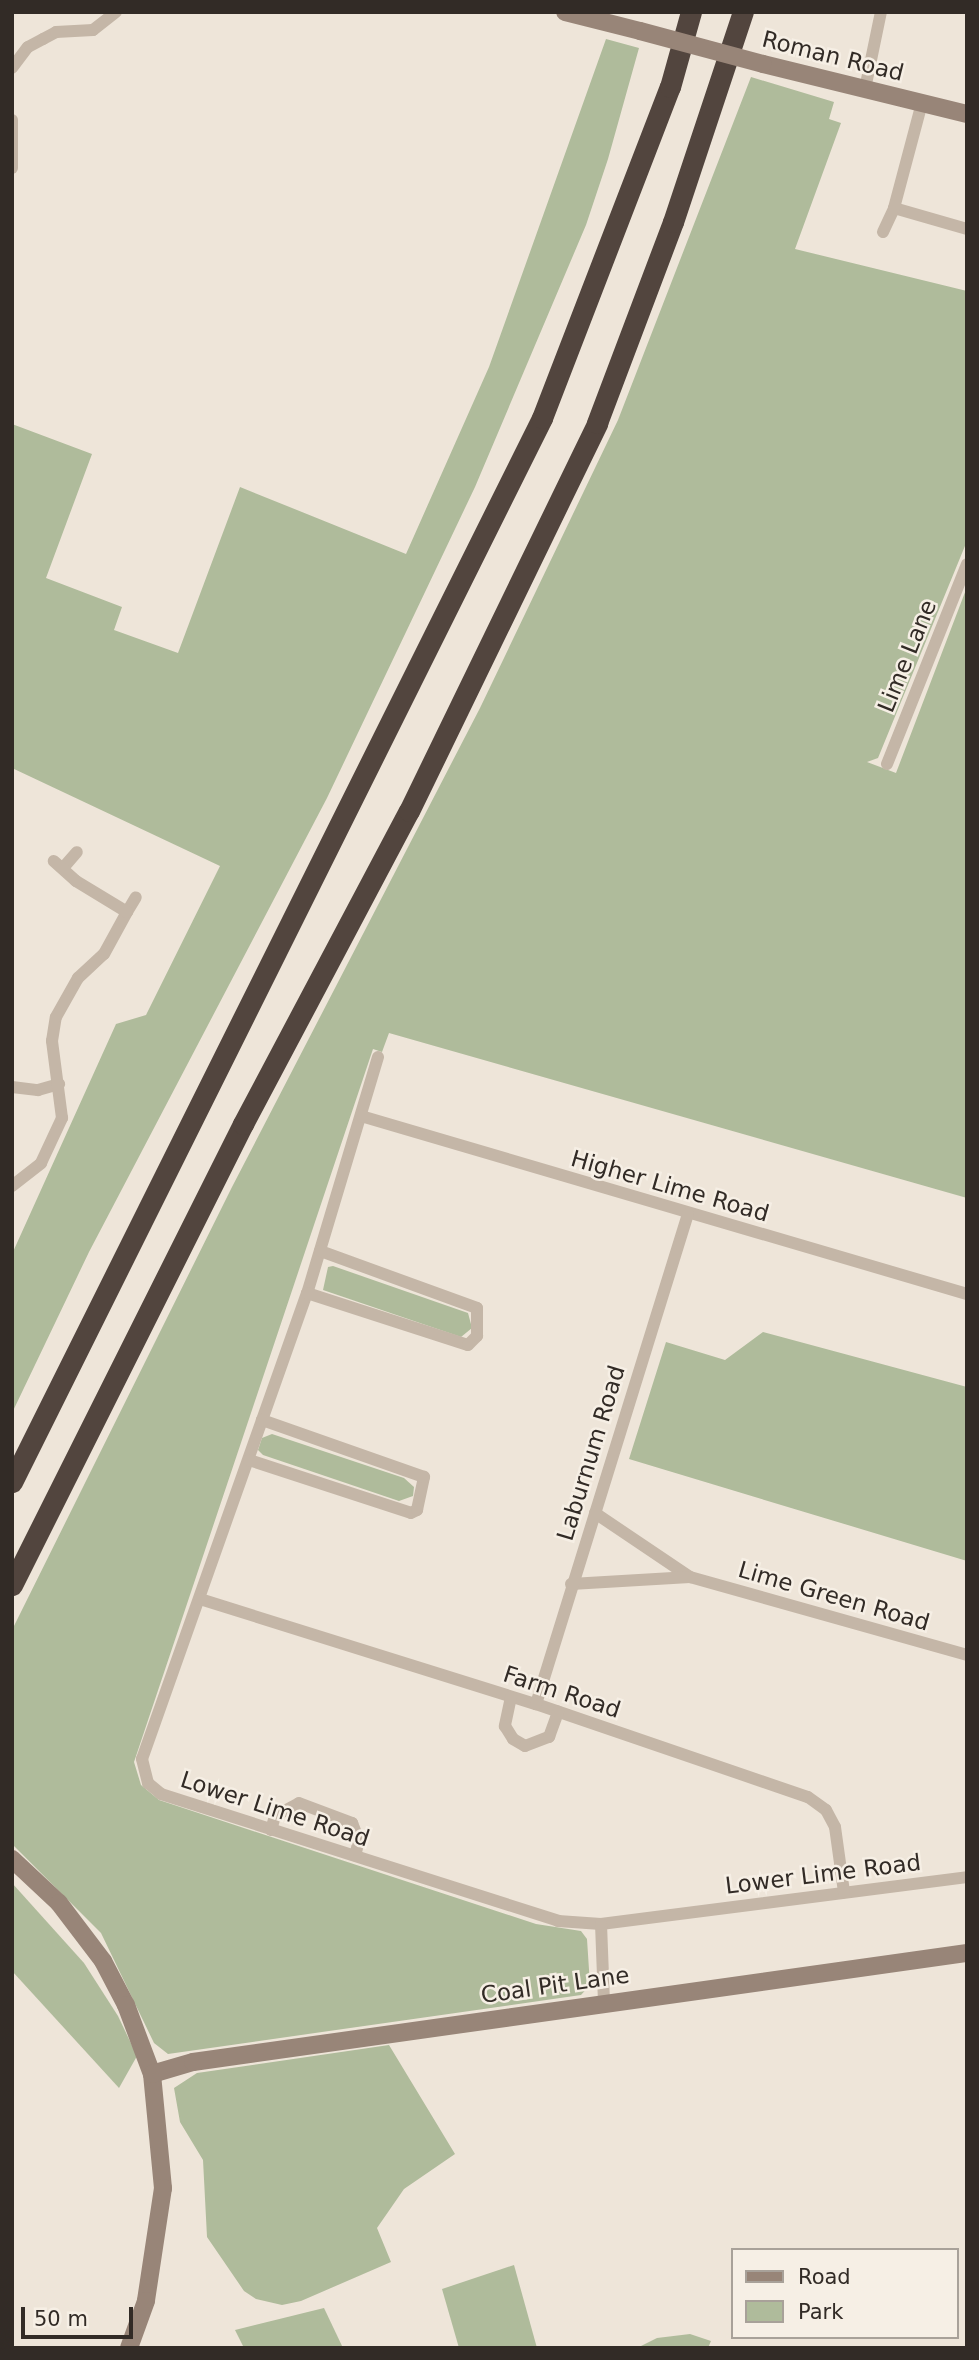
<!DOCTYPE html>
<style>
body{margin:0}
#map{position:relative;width:979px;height:2360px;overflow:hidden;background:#eee5d9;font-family:"DejaVu Sans",sans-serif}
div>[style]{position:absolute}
.green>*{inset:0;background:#afbb9b}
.street>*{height:12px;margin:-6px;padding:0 6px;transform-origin:6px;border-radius:6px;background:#c4b6a7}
.secondary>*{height:18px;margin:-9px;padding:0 9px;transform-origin:9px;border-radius:9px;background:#988578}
.highway>*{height:21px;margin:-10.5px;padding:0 10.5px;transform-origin:10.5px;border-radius:10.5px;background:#52453e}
.secondary-bridge>*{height:18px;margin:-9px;padding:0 9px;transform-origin:9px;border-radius:9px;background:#988578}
span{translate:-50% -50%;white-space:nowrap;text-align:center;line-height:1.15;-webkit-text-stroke:5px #f6efe5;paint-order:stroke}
.street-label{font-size:23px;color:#322b26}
.frame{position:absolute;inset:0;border:14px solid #322b26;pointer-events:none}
.legend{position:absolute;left:731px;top:2248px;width:228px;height:91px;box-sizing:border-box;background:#f6efe5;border:2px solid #a8a199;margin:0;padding:9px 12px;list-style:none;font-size:21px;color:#322b26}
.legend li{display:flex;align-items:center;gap:14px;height:35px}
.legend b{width:35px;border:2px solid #a8a199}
.scale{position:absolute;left:21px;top:2307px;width:112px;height:32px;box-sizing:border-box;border:4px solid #322b26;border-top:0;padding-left:9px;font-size:21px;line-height:24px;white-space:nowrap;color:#322b26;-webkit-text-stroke:5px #f6efe5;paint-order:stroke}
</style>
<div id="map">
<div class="green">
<div style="clip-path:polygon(606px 39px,639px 48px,608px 159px,586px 225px,475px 487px,327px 798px,89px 1252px,12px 1413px,12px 1254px,116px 1024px,146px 1015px,220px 866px,12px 768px,12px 424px,92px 454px,46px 578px,122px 607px,114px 630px,178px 653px,240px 487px,406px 554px,489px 367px)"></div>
<div style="clip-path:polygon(751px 77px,834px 102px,829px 119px,841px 123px,795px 249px,967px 291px,967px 541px,878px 758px,867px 762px,896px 773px,967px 587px,967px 1198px,389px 1033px,382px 1052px,373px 1049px,134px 1762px,141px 1785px,159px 1800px,536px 1924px,581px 1931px,587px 1939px,590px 1985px,581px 1995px,168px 2054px,154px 2043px,101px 1933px,12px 1844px,12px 1630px,232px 1187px,480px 708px,618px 420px)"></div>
<div style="clip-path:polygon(333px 1266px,468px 1313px,472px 1328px,461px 1337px,323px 1290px,328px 1267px)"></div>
<div style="clip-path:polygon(763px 1332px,967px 1387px,967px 1561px,629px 1459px,666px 1342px,725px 1360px)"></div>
<div style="clip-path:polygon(272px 1434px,404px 1478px,414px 1487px,413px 1496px,399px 1501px,263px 1455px,258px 1450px,262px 1438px)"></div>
<div style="clip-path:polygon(12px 1883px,84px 1963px,118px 2016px,137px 2056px,119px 2088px,12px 1971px)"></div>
<div style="clip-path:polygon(389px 2045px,455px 2154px,404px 2189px,377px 2228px,391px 2262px,301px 2301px,282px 2305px,256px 2299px,244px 2291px,207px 2237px,203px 2160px,180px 2122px,174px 2088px,197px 2073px)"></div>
<div style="clip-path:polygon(514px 2265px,537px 2348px,459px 2348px,442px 2289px)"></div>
<div style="clip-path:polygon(324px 2308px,343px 2348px,244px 2348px,235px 2330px)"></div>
<div style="clip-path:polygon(690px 2334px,711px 2341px,708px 2348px,637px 2348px,657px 2338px)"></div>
</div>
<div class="street">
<div style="left:12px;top:68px;width:26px;rotate:-53deg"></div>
<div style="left:28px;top:47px;width:17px;rotate:-28deg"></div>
<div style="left:43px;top:39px;width:15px;rotate:-28deg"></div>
<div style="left:56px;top:32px;width:37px;rotate:-3deg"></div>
<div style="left:93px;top:30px;width:29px;rotate:-38deg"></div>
<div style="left:865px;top:89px;width:79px;rotate:-78.3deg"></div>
<div style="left:12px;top:120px;width:48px;rotate:90deg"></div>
<div style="left:894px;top:208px;width:76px;rotate:16deg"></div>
<div style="left:883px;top:232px;width:26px;rotate:-65deg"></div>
<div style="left:894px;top:208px;width:109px;rotate:-75.1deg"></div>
<div style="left:887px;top:764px;width:215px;rotate:-68.2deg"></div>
<div style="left:63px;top:868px;width:21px;rotate:-49deg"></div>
<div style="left:127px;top:912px;width:17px;rotate:-59deg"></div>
<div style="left:378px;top:1057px;width:246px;rotate:106.7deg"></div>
<div style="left:307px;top:1293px;width:494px;rotate:109.5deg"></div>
<div style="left:142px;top:1759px;width:25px;rotate:76deg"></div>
<div style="left:148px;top:1783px;width:17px;rotate:40deg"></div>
<div style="left:161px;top:1794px;width:417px;rotate:17.7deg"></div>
<div style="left:558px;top:1921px;width:43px;rotate:4deg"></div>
<div style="left:601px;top:1924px;width:369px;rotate:-7.3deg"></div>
<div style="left:12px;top:1087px;width:26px;rotate:7deg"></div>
<div style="left:38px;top:1090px;width:22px;rotate:-16deg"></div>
<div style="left:361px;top:1116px;width:632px;rotate:16.37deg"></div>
<div style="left:12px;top:1186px;width:37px;rotate:-38deg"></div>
<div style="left:41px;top:1163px;width:50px;rotate:-65deg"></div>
<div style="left:62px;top:1118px;width:78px;rotate:-97.4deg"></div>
<div style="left:52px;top:1041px;width:24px;rotate:-81deg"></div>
<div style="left:56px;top:1017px;width:45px;rotate:-60.6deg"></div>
<div style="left:78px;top:978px;width:35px;rotate:-43deg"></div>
<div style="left:104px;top:954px;width:48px;rotate:-61.3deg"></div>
<div style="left:127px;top:912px;width:60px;rotate:-148.7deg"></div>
<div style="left:76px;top:881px;width:30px;rotate:-138deg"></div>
<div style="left:307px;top:1293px;width:169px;rotate:17.9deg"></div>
<div style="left:468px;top:1345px;width:13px;rotate:-45deg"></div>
<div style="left:477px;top:1336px;width:28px;rotate:-90deg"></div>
<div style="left:477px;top:1308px;width:167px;rotate:-160deg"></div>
<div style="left:249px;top:1460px;width:170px;rotate:18.1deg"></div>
<div style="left:411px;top:1513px;width:7px;rotate:-27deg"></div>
<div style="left:417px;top:1510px;width:34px;rotate:-78deg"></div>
<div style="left:424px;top:1477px;width:172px;rotate:-160.6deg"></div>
<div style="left:595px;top:1513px;width:115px;rotate:34deg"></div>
<div style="left:690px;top:1577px;width:288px;rotate:15.7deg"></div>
<div style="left:571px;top:1584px;width:119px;rotate:-3.4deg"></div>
<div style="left:200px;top:1599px;width:352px;rotate:17.4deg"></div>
<div style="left:536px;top:1704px;width:287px;rotate:18.9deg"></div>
<div style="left:808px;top:1797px;width:22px;rotate:36deg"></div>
<div style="left:826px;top:1810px;width:19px;rotate:62deg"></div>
<div style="left:835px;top:1827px;width:66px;rotate:82.1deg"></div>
<div style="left:511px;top:1697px;width:30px;rotate:102deg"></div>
<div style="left:505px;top:1726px;width:15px;rotate:58deg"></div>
<div style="left:513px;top:1739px;width:14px;rotate:30deg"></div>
<div style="left:525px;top:1746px;width:26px;rotate:-21deg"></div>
<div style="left:549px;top:1737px;width:27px;rotate:-70deg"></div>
<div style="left:536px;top:1704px;width:513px;rotate:-72.77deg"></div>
<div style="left:271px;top:1830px;width:15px;rotate:-74deg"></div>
<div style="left:275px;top:1816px;width:27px;rotate:-28deg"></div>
<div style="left:299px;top:1803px;width:57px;rotate:20.7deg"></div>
<div style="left:352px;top:1823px;width:18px;rotate:68deg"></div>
<div style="left:359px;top:1840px;width:16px;rotate:104deg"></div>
<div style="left:601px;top:1924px;width:78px;rotate:87.8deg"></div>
</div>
<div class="secondary">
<div style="left:565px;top:12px;width:77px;rotate:14.2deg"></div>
<div style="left:763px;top:64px;width:210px;rotate:13.8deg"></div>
<div style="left:12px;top:1859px;width:64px;rotate:43.1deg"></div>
<div style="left:59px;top:1903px;width:73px;rotate:52.8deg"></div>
<div style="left:103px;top:1961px;width:50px;rotate:62.4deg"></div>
<div style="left:126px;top:2005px;width:74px;rotate:69.4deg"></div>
<div style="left:152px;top:2074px;width:115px;rotate:84.5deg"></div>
<div style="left:163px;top:2188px;width:114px;rotate:98.6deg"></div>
<div style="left:146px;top:2301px;width:50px;rotate:109.9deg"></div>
<div style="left:152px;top:2074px;width:43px;rotate:-16.3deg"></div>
<div style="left:193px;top:2062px;width:782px;rotate:-8.02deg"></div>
</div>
<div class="highway">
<div style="left:12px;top:1482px;width:1189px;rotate:-63.52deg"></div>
<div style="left:542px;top:418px;width:355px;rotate:-68.9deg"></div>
<div style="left:670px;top:87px;width:78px;rotate:-74.4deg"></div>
<div style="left:12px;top:1585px;width:516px;rotate:-63.39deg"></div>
<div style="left:243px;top:1124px;width:354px;rotate:-62.1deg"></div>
<div style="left:409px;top:811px;width:431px;rotate:-64.1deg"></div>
<div style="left:597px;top:423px;width:215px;rotate:-69.3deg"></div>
<div style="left:673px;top:222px;width:221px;rotate:-71.6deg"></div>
</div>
<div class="secondary-bridge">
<div style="left:640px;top:31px;width:127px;rotate:15deg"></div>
</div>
<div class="street-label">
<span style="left:833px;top:56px;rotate:14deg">Roman Road</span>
<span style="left:907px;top:656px;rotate:-68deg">Lime Lane</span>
<span style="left:670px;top:1186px;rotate:16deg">Higher Lime Road</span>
<span style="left:591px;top:1453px;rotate:-73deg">Laburnum Road</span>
<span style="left:834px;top:1596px;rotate:16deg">Lime Green Road</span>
<span style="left:562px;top:1692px;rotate:18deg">Farm Road</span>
<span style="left:275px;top:1809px;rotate:18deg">Lower Lime Road</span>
<span style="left:823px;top:1874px;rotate:-7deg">Lower Lime Road</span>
<span style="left:555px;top:1985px;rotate:-8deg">Coal Pit Lane</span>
</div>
<div class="frame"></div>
<ul class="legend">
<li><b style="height:9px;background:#988578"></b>Road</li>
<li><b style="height:19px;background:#afbb9b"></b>Park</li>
</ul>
<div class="scale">50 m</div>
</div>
